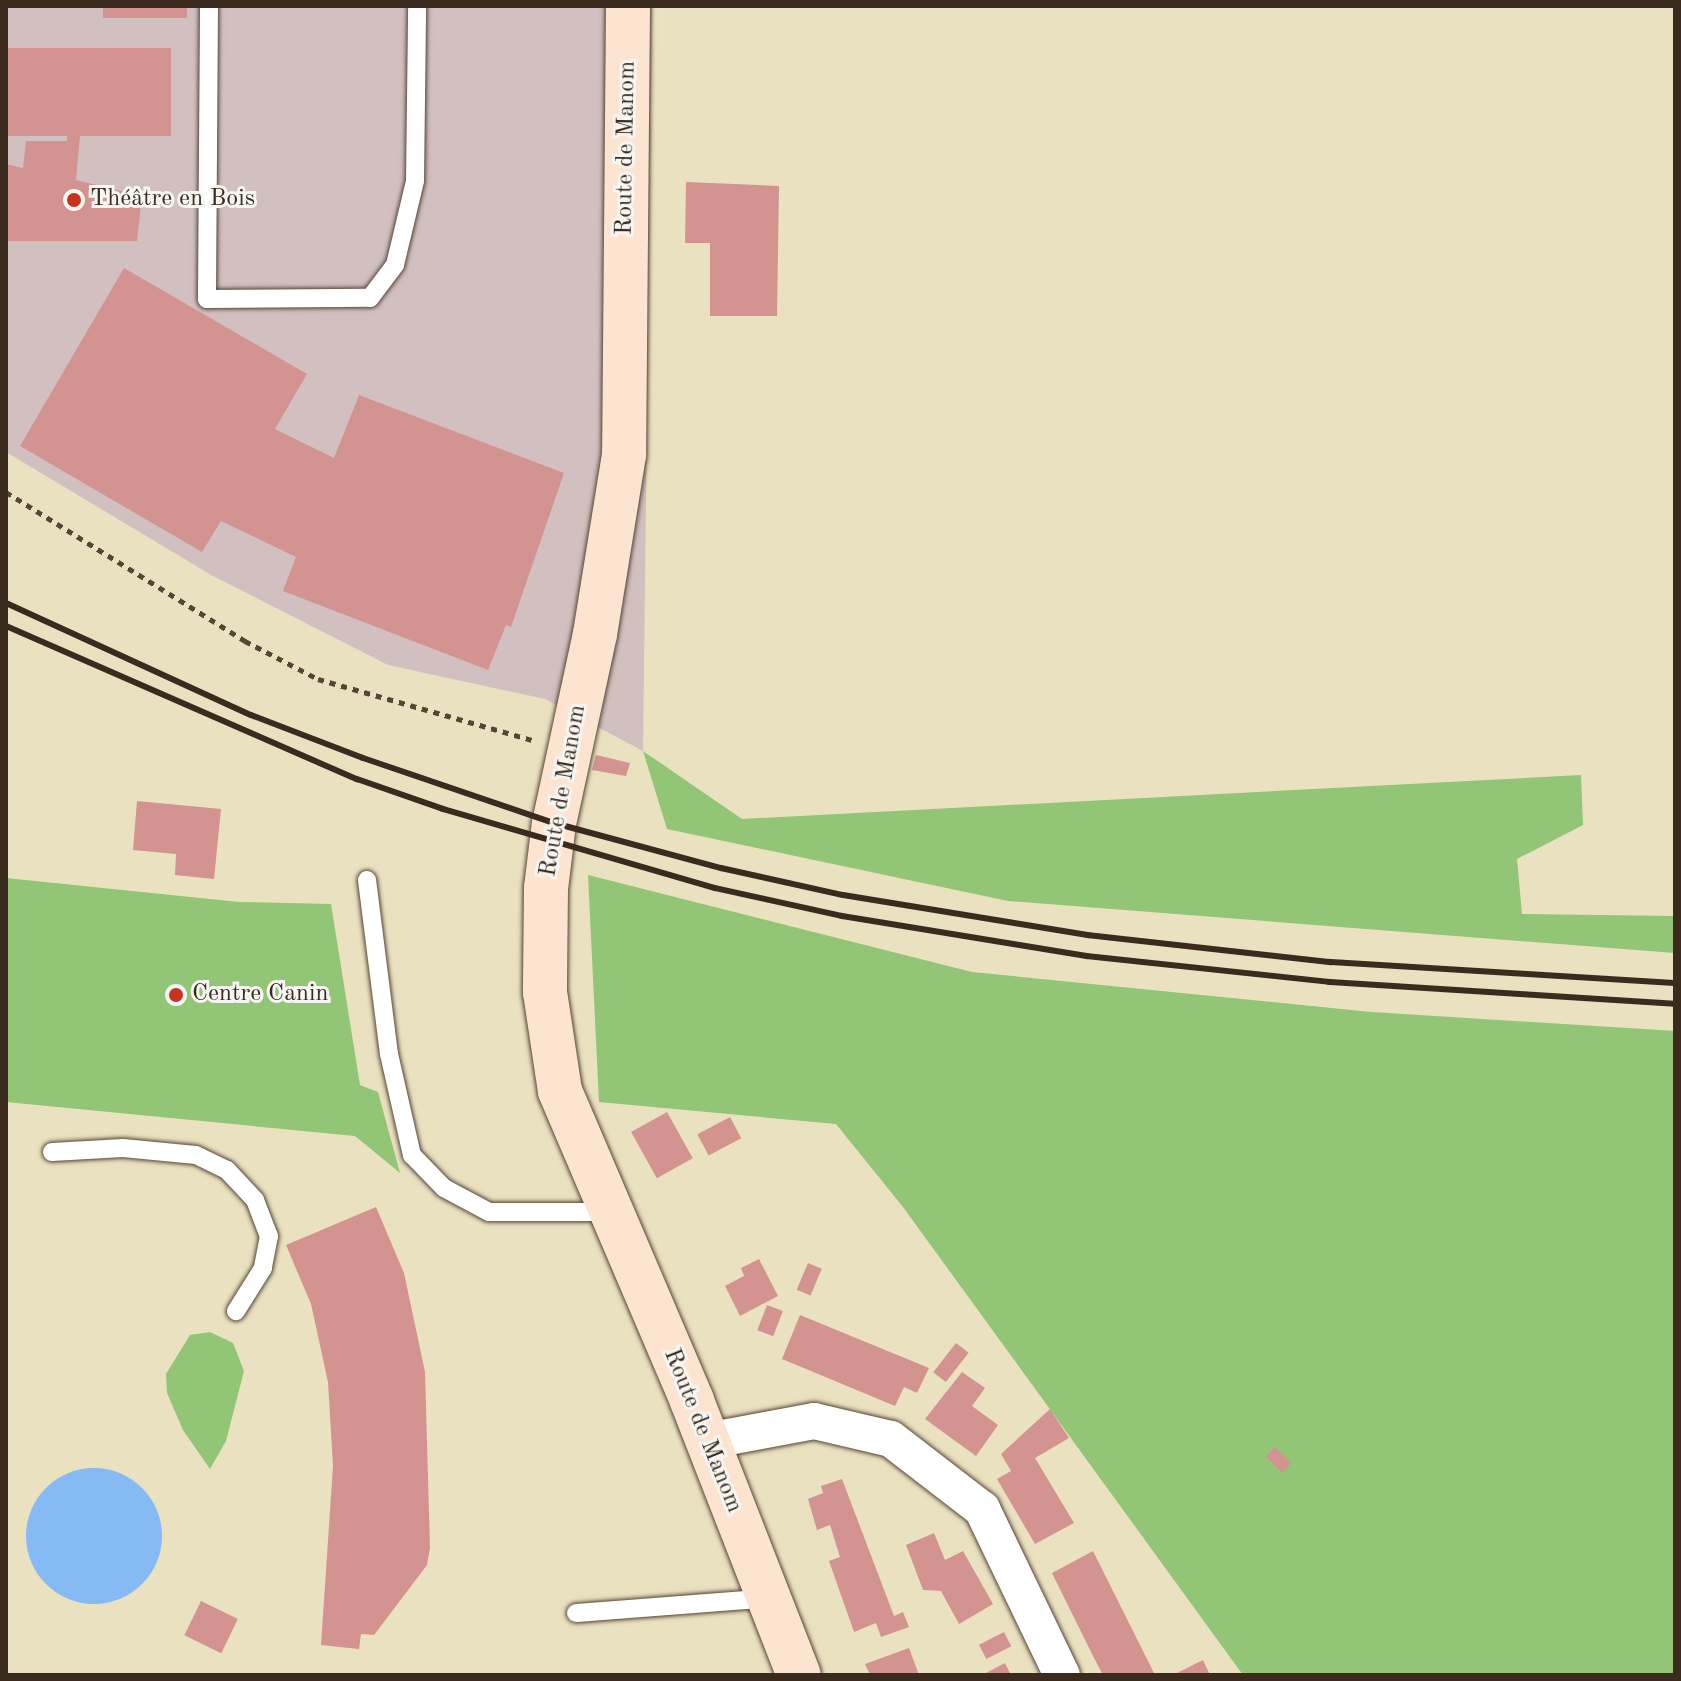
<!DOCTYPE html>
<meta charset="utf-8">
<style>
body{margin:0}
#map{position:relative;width:1681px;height:1681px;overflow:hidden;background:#eae1c0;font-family:"Old Standard TT",serif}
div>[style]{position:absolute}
.industrial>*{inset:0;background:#d2bfc0}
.green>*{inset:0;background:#92c575}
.water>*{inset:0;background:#85baf4}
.round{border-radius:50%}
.building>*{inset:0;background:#d29391;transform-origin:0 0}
.path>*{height:5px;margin-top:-2.5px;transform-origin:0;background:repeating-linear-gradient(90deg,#554536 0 6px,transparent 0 12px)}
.roads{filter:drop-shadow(0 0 2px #554536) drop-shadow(0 0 2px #554536)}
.lane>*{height:18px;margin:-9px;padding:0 9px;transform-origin:9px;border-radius:9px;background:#fff}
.street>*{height:36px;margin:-18px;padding:0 18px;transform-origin:18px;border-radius:18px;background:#fff}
.secondary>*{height:44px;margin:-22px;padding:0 22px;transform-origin:22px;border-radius:22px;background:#fde4d0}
.rail>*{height:6px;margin:-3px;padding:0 3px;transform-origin:3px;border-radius:3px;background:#3b2a1e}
.dots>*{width:22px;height:22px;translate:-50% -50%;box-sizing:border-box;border:4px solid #f6f6f2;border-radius:50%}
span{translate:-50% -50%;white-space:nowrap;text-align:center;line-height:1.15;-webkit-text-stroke:6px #f6f6f2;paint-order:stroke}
.street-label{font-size:24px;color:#3b2a1e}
.poi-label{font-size:24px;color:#3b2a1e}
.left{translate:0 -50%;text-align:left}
.frame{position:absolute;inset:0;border:8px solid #3b2a1e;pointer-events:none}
</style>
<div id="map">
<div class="industrial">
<div style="clip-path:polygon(6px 6px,652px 6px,643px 751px,545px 699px,388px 665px,213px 576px,6px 452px)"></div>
</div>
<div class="green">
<div style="clip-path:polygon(643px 751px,742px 819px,1581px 775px,1583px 825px,1517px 859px,1522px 914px,1675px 916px,1675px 953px,1008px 901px,667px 829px)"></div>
<div style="clip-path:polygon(588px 875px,972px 972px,1371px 1012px,1675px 1031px,1675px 1675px,1243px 1675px,903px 1207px,836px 1124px,599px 1102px)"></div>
<div style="clip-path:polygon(6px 878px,239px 902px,331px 904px,360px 1085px,378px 1092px,400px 1173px,355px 1136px,6px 1102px)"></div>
<div style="clip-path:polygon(210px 1332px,233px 1343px,244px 1371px,226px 1441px,210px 1469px,183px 1430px,167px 1393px,166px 1374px,190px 1335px)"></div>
</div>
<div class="water">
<div class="round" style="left:26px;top:1468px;width:136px;height:136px"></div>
</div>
<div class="building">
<div style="left:103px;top:6px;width:84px;height:12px"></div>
<div style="clip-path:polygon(6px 48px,171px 48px,171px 136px,80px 136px,76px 180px,142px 196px,137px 241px,6px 241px,6px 164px,23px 168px,26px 141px,67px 141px,67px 136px,6px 136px)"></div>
<div style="clip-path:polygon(686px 182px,779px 186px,777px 316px,710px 316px,710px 243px,685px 243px)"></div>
<div style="clip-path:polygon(124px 268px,307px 374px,275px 429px,334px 458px,359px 395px,564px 473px,511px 627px,506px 625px,488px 670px,283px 591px,296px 557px,221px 521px,202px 552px,20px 446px)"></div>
<div style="clip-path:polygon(596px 755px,630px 763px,626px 776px,592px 770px)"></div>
<div style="clip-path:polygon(137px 801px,221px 809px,214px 879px,175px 875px,176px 854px,133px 850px)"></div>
<div style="left:667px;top:1112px;width:53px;height:41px;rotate:61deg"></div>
<div style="left:730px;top:1117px;width:24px;height:37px;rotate:62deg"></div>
<div style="clip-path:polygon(376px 1207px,404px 1273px,425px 1372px,430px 1548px,427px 1565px,374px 1635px,361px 1634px,359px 1649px,321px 1645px,333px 1466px,328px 1382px,311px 1304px,286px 1245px)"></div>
<div style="clip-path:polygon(759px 1259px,778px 1296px,740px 1316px,725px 1286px,744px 1276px,741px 1268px)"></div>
<div style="left:808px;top:1263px;width:15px;height:29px;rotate:23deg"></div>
<div style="left:767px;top:1305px;width:17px;height:27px;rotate:21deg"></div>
<div style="clip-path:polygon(800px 1315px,929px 1368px,917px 1393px,904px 1387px,895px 1406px,782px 1359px)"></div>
<div style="left:956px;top:1343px;width:16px;height:37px;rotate:38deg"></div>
<div style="clip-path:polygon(962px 1372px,985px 1388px,972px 1406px,998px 1425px,976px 1456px,925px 1419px)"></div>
<div style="clip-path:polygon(1050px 1409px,1069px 1438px,1035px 1458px,1074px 1523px,1035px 1544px,997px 1479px,1011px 1471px,1001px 1454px)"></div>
<div style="left:1275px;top:1447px;width:23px;height:13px;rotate:45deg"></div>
<div style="clip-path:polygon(842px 1479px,894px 1616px,903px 1612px,909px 1627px,881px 1637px,876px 1623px,854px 1632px,829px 1561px,840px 1557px,830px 1525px,817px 1530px,808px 1499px,823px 1493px,821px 1486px)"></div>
<div style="clip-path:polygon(934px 1533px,945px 1560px,963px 1551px,993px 1604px,959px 1624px,941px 1591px,923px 1590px,906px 1545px)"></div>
<div style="clip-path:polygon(1093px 1551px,1155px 1675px,1103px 1675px,1093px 1656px,1052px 1573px)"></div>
<div style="left:201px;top:1601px;width:41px;height:38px;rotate:26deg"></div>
<div style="left:1004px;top:1632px;width:16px;height:28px;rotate:63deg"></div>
<div style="clip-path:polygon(909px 1648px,919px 1675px,870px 1675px,865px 1664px)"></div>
<div style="clip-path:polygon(1203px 1660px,1210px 1675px,1173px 1675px)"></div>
<div style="clip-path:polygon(1005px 1663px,1011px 1675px,982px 1675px)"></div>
</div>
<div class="path">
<div style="left:6px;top:492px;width:282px;rotate:31.9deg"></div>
<div style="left:245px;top:641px;width:82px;rotate:27.5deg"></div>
<div style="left:318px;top:679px;width:223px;rotate:15.9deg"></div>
</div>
<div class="roads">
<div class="lane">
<div style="left:209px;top:6px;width:293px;rotate:90.4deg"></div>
<div style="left:207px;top:299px;width:163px;rotate:-0.4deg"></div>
<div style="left:370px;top:298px;width:41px;rotate:-52.9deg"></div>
<div style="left:395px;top:265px;width:86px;rotate:-76.6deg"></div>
<div style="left:415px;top:181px;width:175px;rotate:-89.3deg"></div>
<div style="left:367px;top:880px;width:175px;rotate:82.8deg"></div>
<div style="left:389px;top:1054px;width:104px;rotate:77.2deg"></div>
<div style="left:412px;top:1155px;width:46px;rotate:45.9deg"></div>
<div style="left:444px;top:1188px;width:51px;rotate:28.1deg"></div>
<div style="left:489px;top:1212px;width:121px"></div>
<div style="left:52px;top:1152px;width:71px;rotate:-3.2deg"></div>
<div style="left:123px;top:1148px;width:73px;rotate:5.5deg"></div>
<div style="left:196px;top:1155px;width:34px;rotate:26deg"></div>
<div style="left:227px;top:1170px;width:41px;rotate:47deg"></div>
<div style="left:255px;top:1200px;width:39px;rotate:69deg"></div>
<div style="left:269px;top:1236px;width:33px;rotate:101deg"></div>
<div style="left:263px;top:1268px;width:51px;rotate:122.1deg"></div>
<div style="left:576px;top:1613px;width:194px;rotate:-4.4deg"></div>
</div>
<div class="street">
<div style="left:707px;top:1441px;width:109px;rotate:-10.6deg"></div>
<div style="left:814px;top:1421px;width:79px;rotate:13.2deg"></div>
<div style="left:891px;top:1439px;width:115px;rotate:37.6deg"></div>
<div style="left:982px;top:1509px;width:184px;rotate:64.3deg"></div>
</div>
<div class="secondary">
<div style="left:628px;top:6px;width:449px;rotate:90.5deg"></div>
<div style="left:624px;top:455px;width:181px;rotate:99.2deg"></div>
<div style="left:595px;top:634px;width:193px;rotate:102.2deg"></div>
<div style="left:554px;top:823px;width:65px;rotate:97deg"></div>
<div style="left:546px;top:888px;width:104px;rotate:90.6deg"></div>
<div style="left:545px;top:992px;width:100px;rotate:81.4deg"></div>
<div style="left:560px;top:1091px;width:337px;rotate:66.9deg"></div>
<div style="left:692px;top:1401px;width:294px;rotate:68.7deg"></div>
</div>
</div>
<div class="rail">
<div style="left:6px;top:603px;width:269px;rotate:24.6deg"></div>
<div style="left:251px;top:715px;width:120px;rotate:21deg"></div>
<div style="left:363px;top:758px;width:202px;rotate:18.8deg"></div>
<div style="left:554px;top:823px;width:173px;rotate:15.1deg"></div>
<div style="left:721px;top:868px;width:125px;rotate:12.5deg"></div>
<div style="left:843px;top:895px;width:248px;rotate:9.3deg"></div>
<div style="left:1088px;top:935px;width:244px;rotate:6.4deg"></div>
<div style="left:1330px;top:962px;width:346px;rotate:3.5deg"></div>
<div style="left:6px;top:626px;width:383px;rotate:23.6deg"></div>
<div style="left:357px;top:779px;width:91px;rotate:19.2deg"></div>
<div style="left:443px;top:809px;width:283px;rotate:16.2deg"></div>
<div style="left:715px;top:888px;width:130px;rotate:12.4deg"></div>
<div style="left:842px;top:916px;width:248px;rotate:9.3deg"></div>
<div style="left:1087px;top:956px;width:243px;rotate:6.1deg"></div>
<div style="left:1329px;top:982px;width:347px;rotate:3.6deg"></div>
</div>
<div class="dots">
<div style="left:74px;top:200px;background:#c8321e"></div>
<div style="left:176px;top:995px;background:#c8321e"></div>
</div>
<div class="street-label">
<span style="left:627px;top:148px;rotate:-89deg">Route de Manom</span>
<span style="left:564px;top:791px;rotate:-80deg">Route de Manom</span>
<span style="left:702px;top:1431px;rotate:68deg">Route de Manom</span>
</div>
<div class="poi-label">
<span class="left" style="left:90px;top:200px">Théâtre en Bois</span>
<span class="left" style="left:192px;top:995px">Centre Canin</span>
</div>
<div class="frame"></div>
</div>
